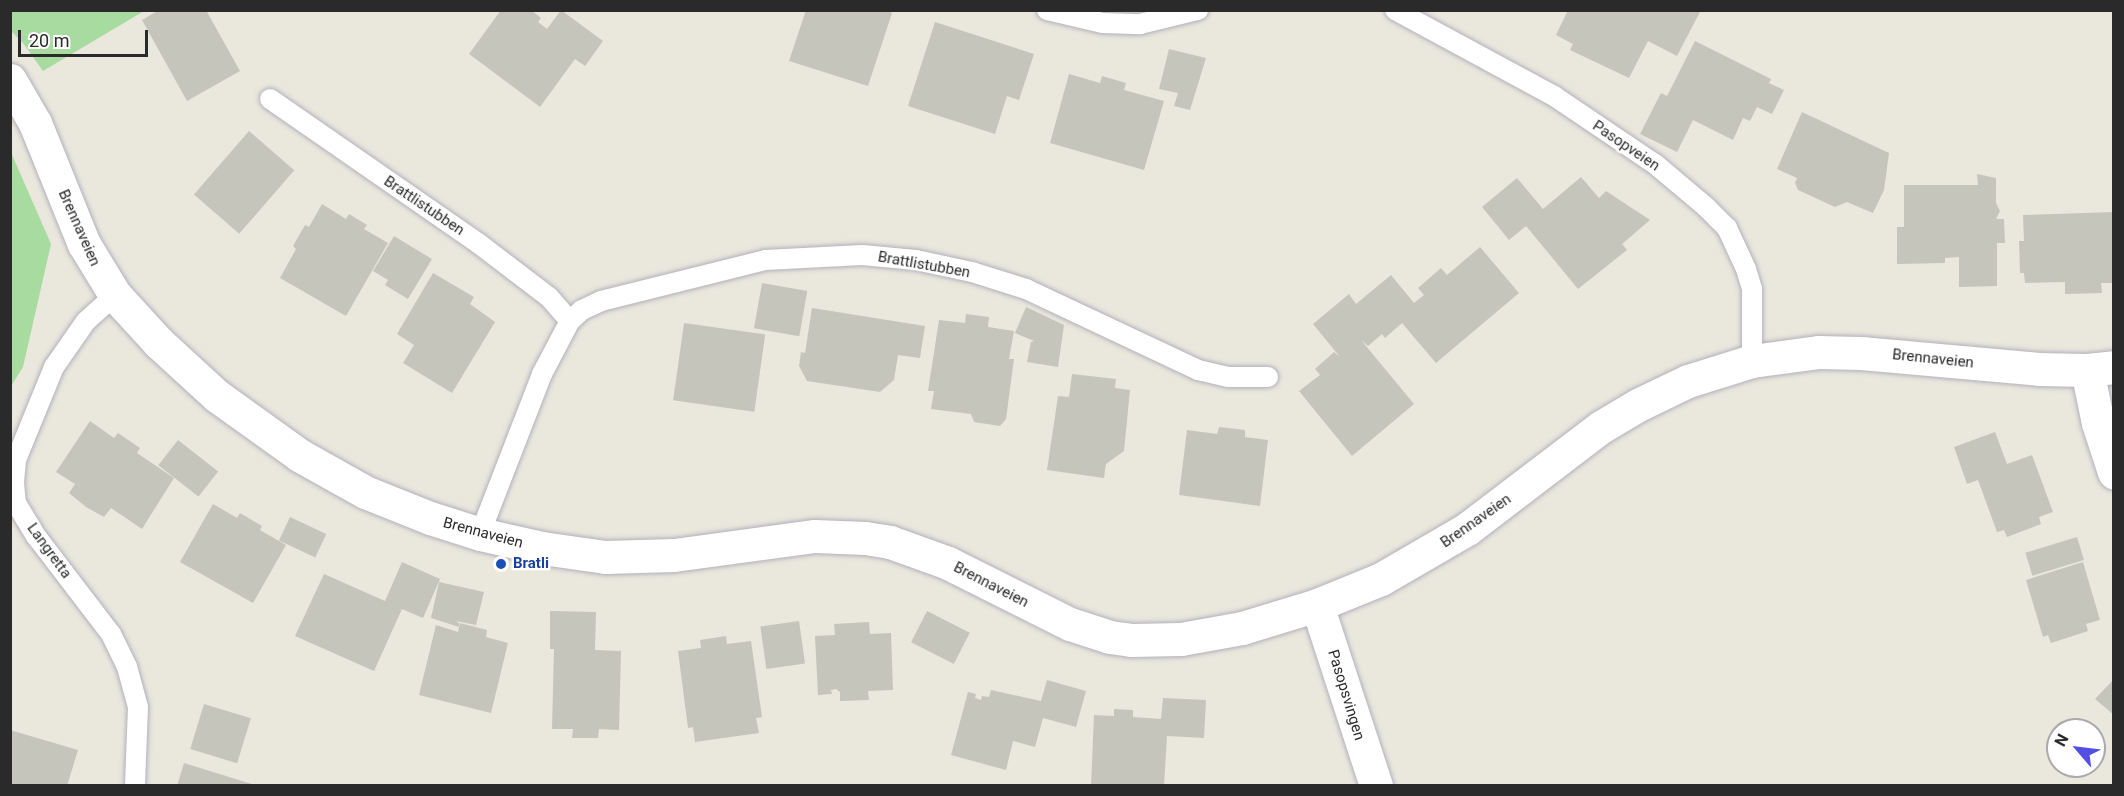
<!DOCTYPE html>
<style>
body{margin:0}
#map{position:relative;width:2124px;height:796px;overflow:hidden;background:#eae7dd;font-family:Roboto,sans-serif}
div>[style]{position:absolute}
.green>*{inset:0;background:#a8dba0}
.building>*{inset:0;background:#c6c5bc;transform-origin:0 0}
.roads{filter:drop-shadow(0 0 2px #b1b1bc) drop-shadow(0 0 2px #b1b1bc)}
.lane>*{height:20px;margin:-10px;padding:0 10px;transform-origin:10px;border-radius:10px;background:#fff}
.street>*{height:33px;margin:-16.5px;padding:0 16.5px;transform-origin:16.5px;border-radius:16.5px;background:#fff}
.secondary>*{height:33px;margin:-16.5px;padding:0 16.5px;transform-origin:16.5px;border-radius:16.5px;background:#fff}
.dots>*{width:16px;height:16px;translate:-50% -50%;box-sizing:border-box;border:3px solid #fff;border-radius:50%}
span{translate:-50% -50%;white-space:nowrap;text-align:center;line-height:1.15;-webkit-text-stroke:4.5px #fff;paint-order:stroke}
.street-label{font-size:15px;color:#2a2a2a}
.transit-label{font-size:15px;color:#164399;font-weight:700}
.left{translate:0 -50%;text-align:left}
.frame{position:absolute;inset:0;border:12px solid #2a2a2a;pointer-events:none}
.north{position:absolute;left:2046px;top:718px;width:60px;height:60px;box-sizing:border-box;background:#fff;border:2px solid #aaa;border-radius:50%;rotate:298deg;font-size:16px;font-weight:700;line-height:24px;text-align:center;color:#2a2a2a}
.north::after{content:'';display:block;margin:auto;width:21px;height:27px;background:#524fe5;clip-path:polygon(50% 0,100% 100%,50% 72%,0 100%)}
.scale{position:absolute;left:18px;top:30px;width:130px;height:27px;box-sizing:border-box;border:3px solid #2a2a2a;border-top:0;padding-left:8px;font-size:18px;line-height:21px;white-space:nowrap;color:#2a2a2a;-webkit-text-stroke:4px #fff;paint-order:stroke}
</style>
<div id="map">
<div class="green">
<div style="clip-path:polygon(10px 11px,11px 10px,144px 11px,43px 71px,23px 43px,11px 31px)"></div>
<div style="clip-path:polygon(10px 150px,51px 244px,23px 367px,11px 386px)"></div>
</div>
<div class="building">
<div style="clip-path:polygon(159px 10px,206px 10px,240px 71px,187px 101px,142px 20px)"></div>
<div style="clip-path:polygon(501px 10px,531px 10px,541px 18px,538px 22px,547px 29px,561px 10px,603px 41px,585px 66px,575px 59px,540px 107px,469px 54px)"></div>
<div style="clip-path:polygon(806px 10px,884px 10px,892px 13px,868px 86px,789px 61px)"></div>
<div style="clip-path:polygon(1568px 10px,1701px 10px,1677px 56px,1648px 41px,1629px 78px,1570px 50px,1573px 44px,1556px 35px)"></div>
<div style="clip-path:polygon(935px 22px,1034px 54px,1019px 100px,1007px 96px,995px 134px,908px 106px)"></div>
<div style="clip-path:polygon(1695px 41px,1771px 79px,1769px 83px,1784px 90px,1772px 114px,1757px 107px,1750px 121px,1743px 118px,1733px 140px,1693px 120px,1677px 152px,1640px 134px,1661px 93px,1667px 96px)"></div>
<div style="clip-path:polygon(1169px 49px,1206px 58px,1190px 110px,1174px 106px,1178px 93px,1159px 89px)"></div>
<div style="clip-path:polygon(1069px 74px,1100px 83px,1102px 76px,1126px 83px,1124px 90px,1164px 101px,1144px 170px,1050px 143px)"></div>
<div style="clip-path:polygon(1802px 112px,1889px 153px,1884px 190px,1873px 213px,1847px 202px,1835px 207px,1798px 190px,1795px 183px,1797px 178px,1777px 169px)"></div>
<div style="left:249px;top:131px;width:60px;height:84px;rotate:41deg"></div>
<div style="clip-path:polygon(1977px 174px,1996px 178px,1996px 203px,2000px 211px,1996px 219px,2004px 219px,2005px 243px,1997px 243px,1997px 286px,1959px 287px,1959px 257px,1945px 258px,1945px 263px,1897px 264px,1897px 227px,1904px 227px,1904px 185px,1978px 185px)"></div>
<div style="clip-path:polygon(1581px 177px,1599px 198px,1606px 191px,1650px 220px,1622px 244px,1627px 250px,1578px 289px,1526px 226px,1509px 240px,1482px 207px,1517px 178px,1543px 209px)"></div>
<div style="clip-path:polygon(322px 204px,346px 219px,349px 214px,367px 225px,364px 229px,388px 243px,346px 316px,280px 278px,296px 249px,293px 246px,305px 225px,309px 227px)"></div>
<div style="clip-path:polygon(2114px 212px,2114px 283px,2101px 283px,2102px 293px,2065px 294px,2065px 282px,2025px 283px,2024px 273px,2020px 273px,2019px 241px,2024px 241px,2023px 215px)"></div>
<div style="clip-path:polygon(394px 236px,432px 259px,408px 299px,385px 285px,388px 280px,373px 271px)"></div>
<div style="clip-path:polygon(1480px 247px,1519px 293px,1436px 363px,1402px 323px,1385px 338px,1382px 334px,1368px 346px,1361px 340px,1414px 404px,1352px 456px,1299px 391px,1320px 375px,1315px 369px,1334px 352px,1340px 357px,1313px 324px,1349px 294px,1356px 304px,1391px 275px,1414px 303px,1424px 295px,1418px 288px,1441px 268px,1447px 275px)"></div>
<div style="clip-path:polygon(433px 273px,474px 297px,470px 304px,495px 322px,452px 393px,403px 363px,414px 345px,397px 334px)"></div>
<div style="left:762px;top:283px;width:46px;height:46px;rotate:10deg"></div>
<div style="clip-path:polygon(1026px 307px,1064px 325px,1058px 367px,1027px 362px,1031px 342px,1034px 341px,1015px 333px)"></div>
<div style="clip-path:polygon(812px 308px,925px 326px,920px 358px,898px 355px,894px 380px,880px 392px,807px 381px,799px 366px,801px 352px,805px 353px)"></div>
<div style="clip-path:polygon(966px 314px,989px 317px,988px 327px,1014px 331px,1009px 359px,1014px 359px,1006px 419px,1000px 426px,974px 422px,971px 414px,931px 409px,934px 391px,928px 391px,939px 320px,965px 323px)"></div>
<div style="left:684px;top:323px;width:82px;height:78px;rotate:8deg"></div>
<div style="clip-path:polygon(1072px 374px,1116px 379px,1115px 388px,1130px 390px,1124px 451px,1106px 464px,1104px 478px,1047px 470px,1058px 396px,1069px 397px)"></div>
<div style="clip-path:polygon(90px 421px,114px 438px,118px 433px,140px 448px,137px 453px,174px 478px,142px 529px,111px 508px,104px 517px,86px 507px,69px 493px,75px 484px,56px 472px)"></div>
<div style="clip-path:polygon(1219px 427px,1245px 430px,1245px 437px,1268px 440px,1260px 506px,1179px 495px,1187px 430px,1217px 434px)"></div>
<div style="clip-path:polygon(1995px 432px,2007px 464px,2032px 455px,2053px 512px,2039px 517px,2041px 524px,2007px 537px,2004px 530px,1997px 532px,1978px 480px,1967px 484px,1954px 447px)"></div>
<div style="left:178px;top:440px;width:51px;height:32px;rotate:38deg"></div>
<div style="clip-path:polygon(213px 504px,237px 518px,240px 513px,262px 526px,260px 530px,286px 545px,253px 603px,180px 562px)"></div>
<div style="left:290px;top:517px;width:40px;height:26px;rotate:25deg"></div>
<div style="left:2077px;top:537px;width:24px;height:54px;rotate:73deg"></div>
<div style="clip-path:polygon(402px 562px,440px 579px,423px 618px,402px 609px,374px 671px,295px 636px,324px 574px,385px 601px)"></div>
<div style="clip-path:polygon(2083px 562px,2100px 620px,2086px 624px,2088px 631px,2051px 643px,2048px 635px,2043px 637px,2026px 580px)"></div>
<div style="clip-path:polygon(439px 582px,484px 592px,476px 625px,456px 621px,459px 623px,459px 627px,431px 618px)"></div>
<div style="clip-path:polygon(550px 611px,596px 612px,595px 650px,621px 651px,619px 730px,599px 729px,598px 738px,572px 738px,573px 729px,552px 729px,554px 649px,550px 649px)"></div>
<div style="left:927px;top:611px;width:48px;height:35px;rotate:27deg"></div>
<div style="left:799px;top:621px;width:43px;height:39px;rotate:82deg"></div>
<div style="clip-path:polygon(869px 622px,870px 634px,891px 633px,893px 690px,868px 691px,869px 700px,840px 701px,840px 692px,836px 689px,831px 690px,832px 694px,818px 695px,815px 636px,835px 635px,834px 624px)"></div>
<div style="clip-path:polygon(460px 623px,487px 630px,486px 637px,508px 643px,491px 713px,419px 695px,436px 625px,458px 632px)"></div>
<div style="clip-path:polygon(726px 636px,727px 644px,751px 641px,762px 717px,756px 718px,759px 733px,695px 742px,693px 727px,688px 728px,678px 651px,701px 648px,700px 640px)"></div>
<div style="clip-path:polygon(2114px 679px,2114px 715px,2095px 699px)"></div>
<div style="clip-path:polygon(1047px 680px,1086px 691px,1076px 727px,1043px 718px,1035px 747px,1013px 741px,1006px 770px,951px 755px,968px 692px,976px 694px,975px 698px,981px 700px,982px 696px,989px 697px,991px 690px,1041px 701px)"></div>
<div style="clip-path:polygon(1163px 698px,1206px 700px,1204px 738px,1167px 736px,1164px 786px,1091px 786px,1094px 715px,1114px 716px,1114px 709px,1133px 710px,1133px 717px,1161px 719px)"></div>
<div style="left:204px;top:704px;width:49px;height:47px;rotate:17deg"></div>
<div style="clip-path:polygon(10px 730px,78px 750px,67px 786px,10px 786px)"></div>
<div style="clip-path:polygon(184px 763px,255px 785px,255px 786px,177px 786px)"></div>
</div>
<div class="roads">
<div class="lane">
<div style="left:1047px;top:10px;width:57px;rotate:13.1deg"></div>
<div style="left:1103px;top:23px;width:37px;rotate:2deg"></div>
<div style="left:1140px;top:24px;width:60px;rotate:-13.6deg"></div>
<div style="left:1395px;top:10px;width:181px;rotate:28.4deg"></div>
<div style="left:1554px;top:96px;width:122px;rotate:34deg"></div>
<div style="left:1655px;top:164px;width:67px;rotate:40.1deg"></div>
<div style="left:1706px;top:207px;width:30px;rotate:45deg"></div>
<div style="left:1727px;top:228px;width:45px;rotate:65.1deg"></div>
<div style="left:1746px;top:269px;width:21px;rotate:73deg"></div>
<div style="left:1752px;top:289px;width:72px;rotate:90deg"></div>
<div style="left:270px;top:99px;width:253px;rotate:34.7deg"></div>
<div style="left:478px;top:243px;width:89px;rotate:37.3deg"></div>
<div style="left:549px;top:297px;width:32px;rotate:49deg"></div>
<div style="left:115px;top:295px;width:39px;rotate:138deg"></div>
<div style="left:86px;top:321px;width:56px;rotate:124.8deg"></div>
<div style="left:54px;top:367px;width:100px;rotate:112.2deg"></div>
<div style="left:16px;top:460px;width:22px;rotate:95deg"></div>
<div style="left:14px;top:482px;width:21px;rotate:85deg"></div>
<div style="left:16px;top:503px;width:39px;rotate:59deg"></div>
<div style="left:36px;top:536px;width:123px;rotate:52.6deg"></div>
<div style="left:111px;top:634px;width:37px;rotate:64deg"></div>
<div style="left:127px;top:667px;width:41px;rotate:74.6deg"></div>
<div style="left:138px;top:707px;width:79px;rotate:92.2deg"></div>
<div style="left:480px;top:534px;width:172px;rotate:-68.8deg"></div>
<div style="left:542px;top:374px;width:60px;rotate:-62.2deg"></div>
<div style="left:570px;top:321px;width:16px;rotate:-43deg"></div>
<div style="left:582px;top:310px;width:21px;rotate:-25deg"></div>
<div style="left:601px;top:301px;width:169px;rotate:-14deg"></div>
<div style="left:765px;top:260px;width:97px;rotate:-3deg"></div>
<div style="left:862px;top:255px;width:54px;rotate:5.3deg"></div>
<div style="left:916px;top:260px;width:57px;rotate:12.1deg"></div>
<div style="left:972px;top:272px;width:57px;rotate:17.5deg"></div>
<div style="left:1026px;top:289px;width:190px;rotate:25.2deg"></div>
<div style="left:1198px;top:370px;width:31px;rotate:13deg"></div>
<div style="left:1228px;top:377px;width:40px"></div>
</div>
<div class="street">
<div style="left:2087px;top:370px;width:54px;rotate:78.3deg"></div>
<div style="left:2098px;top:423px;width:52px;rotate:71.9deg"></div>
<div style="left:1317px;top:605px;width:190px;rotate:71.9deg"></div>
</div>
<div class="secondary">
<div style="left:10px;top:80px;width:50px;rotate:59.8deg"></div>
<div style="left:35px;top:123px;width:131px;rotate:68deg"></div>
<div style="left:84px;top:244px;width:60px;rotate:58.7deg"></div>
<div style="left:115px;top:295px;width:64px;rotate:47.5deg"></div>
<div style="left:158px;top:342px;width:80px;rotate:42.5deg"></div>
<div style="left:217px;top:396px;width:101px;rotate:35.7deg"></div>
<div style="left:299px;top:455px;width:76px;rotate:29.3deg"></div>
<div style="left:365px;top:492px;width:70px;rotate:21.8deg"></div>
<div style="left:430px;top:518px;width:52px;rotate:17.7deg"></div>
<div style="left:480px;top:534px;width:64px;rotate:12.7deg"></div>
<div style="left:542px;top:548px;width:64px;rotate:8.1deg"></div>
<div style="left:605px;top:557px;width:69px;rotate:-1.7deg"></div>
<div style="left:674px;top:555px;width:142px;rotate:-7.7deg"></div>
<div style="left:815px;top:536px;width:50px;rotate:2.3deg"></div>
<div style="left:865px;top:538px;width:25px;rotate:9deg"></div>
<div style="left:890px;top:542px;width:62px;rotate:19.9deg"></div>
<div style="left:948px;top:563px;width:136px;rotate:26.6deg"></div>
<div style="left:1070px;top:624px;width:42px;rotate:18deg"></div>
<div style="left:1110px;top:637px;width:21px;rotate:8deg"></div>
<div style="left:1131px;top:640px;width:50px;rotate:-1.1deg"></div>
<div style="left:1181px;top:639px;width:62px;rotate:-10.2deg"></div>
<div style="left:1242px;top:628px;width:78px;rotate:-17deg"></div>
<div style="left:1317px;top:605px;width:69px;rotate:-22.1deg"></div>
<div style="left:1381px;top:579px;width:99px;rotate:-30.2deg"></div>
<div style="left:1467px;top:529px;width:168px;rotate:-37.3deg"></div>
<div style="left:1601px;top:427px;width:43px;rotate:-30.7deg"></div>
<div style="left:1638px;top:405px;width:55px;rotate:-25.6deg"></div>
<div style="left:1688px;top:381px;width:67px;rotate:-17.4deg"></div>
<div style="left:1752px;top:361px;width:68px;rotate:-7.7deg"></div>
<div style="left:1819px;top:352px;width:42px;rotate:1.4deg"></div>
<div style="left:1861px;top:353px;width:179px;rotate:5.1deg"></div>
<div style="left:2039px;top:369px;width:48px;rotate:1.2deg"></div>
<div style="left:2087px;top:370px;width:27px;rotate:-6deg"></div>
</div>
</div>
<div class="dots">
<div style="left:501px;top:564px;background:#1a4fb4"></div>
</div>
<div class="street-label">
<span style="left:1626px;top:146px;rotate:34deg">Pasopveien</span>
<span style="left:424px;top:206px;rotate:34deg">Brattlistubben</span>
<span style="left:79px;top:228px;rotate:66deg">Brennaveien</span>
<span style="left:924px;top:265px;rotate:10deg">Brattlistubben</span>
<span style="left:1933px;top:359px;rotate:6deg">Brennaveien</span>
<span style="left:1476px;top:521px;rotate:-35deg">Brennaveien</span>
<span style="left:483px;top:533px;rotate:15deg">Brennaveien</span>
<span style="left:49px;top:551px;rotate:54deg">Langretta</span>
<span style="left:991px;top:585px;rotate:27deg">Brennaveien</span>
<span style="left:1346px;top:695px;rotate:73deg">Pasopsvingen</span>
</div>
<div class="transit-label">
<span class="left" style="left:513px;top:564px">Bratli</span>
</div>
<div class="frame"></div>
<div class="north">N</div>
<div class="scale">20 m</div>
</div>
